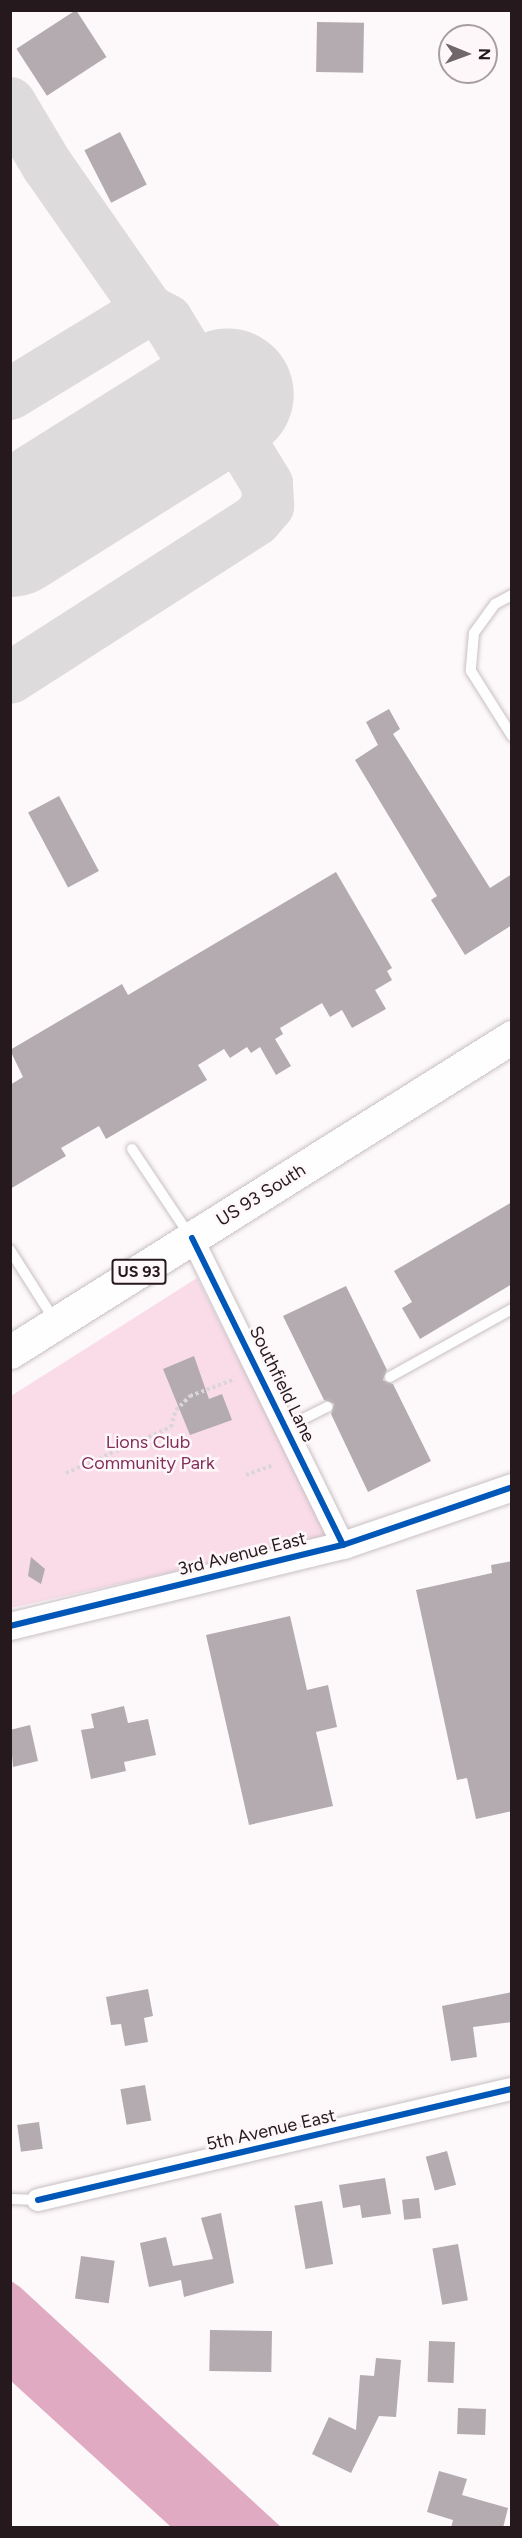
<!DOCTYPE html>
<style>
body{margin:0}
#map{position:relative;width:522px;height:2538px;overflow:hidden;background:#fdf8fa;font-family:Figtree,sans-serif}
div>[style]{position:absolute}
.green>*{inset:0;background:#fadce8}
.water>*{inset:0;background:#e0abc2}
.taxiway>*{height:52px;margin:-26px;padding:0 26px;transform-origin:26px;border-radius:26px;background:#dedbdc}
.runway>*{height:132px;margin:-66px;padding:0 66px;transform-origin:66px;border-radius:66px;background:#dedbdc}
.building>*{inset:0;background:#b3abaf;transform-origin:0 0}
.path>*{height:4px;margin-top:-2px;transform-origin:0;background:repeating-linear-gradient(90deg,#d8d6d7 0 3px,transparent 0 6px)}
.roads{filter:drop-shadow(0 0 2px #c8c0c4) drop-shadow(0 0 2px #c8c0c4)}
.service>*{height:10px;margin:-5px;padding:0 5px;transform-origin:5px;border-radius:5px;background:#fffefe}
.minor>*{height:22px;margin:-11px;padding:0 11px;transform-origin:11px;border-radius:11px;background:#fffefe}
.tertiary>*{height:27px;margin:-13.5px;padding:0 13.5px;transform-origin:13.5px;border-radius:13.5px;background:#fffefe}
.primary>*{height:33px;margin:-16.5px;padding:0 16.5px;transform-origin:16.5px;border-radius:16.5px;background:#fffefe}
.cycleway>*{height:6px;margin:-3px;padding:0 3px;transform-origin:3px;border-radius:3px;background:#0057b8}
span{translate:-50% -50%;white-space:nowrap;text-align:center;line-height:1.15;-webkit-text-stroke:5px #fef7fa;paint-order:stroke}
.shield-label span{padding:2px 4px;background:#fef7fa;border:2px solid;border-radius:4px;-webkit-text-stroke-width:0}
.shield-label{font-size:16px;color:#25191e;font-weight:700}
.street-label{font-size:18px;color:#25191e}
.park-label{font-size:18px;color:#842e5a}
.frame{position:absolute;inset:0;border:12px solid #25191e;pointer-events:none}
.north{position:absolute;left:438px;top:24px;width:60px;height:60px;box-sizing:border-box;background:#fef7fa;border:2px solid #a79ea2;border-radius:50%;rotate:91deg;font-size:16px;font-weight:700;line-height:24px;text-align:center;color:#25191e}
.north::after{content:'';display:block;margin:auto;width:21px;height:27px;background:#71676b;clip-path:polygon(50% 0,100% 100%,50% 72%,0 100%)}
</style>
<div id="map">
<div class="green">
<div style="clip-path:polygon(197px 1278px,329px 1537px,11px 1608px,11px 1396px)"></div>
</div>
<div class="water">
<div style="clip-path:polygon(11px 2281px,20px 2287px,281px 2527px,171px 2527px,11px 2381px)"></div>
</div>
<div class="taxiway">
<div style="left:10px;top:103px;width:72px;rotate:59.2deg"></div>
<div style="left:47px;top:165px;width:177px;rotate:55.1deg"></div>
<div style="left:148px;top:310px;width:21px;rotate:28deg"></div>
<div style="left:167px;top:320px;width:192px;rotate:58.6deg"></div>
<div style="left:267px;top:484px;width:22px;rotate:87deg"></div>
<div style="left:268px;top:506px;width:18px;rotate:131deg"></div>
<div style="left:256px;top:520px;width:292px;rotate:147.3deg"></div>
<div style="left:10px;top:394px;width:162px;rotate:-31.3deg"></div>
</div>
<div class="runway">
<div style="left:10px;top:531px;width:257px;rotate:-32.1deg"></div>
</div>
<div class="building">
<div style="left:76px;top:10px;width:56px;height:71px;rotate:57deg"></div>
<div style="left:317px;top:22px;width:47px;height:50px;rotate:1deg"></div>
<div style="left:120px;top:132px;width:59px;height:40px;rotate:63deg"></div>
<div style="clip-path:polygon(389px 709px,400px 729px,393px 734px,490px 888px,512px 874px,512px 925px,465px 955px,431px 900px,437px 896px,355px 760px,378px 745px,366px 722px)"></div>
<div style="left:59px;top:796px;width:85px;height:35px;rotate:62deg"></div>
<div style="clip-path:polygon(336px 872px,392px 968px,387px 971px,392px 980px,375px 990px,386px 1009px,352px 1028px,342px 1010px,330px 1017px,322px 1003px,280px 1028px,283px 1034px,275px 1039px,291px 1066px,276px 1075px,260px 1047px,251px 1053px,247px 1047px,230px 1058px,224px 1049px,198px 1065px,207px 1080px,106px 1139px,99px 1126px,61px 1148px,66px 1156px,10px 1189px,10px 1085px,23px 1077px,10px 1050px,122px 984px,128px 995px)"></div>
<div style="clip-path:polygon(512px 1202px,512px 1284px,420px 1339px,402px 1308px,412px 1302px,394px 1271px)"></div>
<div style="clip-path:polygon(346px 1286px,387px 1370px,383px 1380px,393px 1384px,431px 1461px,368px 1492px,331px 1414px,334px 1404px,324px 1400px,283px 1316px)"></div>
<div style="clip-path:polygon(194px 1356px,209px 1399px,222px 1394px,232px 1420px,190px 1435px,163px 1369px)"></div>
<div style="clip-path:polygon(31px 1557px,45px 1569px,41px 1584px,28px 1576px)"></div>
<div style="clip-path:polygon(512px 1561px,512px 1811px,476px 1819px,467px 1778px,457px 1780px,416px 1590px,492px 1573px,491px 1565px)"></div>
<div style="clip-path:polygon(290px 1616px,307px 1690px,328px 1685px,337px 1727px,316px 1732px,333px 1806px,249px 1825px,206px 1635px)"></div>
<div style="clip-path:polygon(124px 1706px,128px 1723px,148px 1719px,156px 1755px,124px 1762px,126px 1771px,91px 1779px,81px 1730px,94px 1728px,91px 1714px)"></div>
<div style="clip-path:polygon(30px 1725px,38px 1761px,13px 1767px,10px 1730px)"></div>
<div style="clip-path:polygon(148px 1989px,153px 2016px,144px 2018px,148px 2042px,125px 2046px,121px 2024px,111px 2025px,106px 1997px)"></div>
<div style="clip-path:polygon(512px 1992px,512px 2022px,473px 2027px,477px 2057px,451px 2061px,442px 2006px)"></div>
<div style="left:145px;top:2085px;width:36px;height:25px;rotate:80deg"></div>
<div style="left:39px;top:2122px;width:27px;height:22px;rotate:82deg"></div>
<div style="left:447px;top:2151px;width:35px;height:22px;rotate:75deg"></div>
<div style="clip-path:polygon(385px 2178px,391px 2214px,362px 2218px,360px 2205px,343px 2208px,339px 2185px)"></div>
<div style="left:419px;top:2198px;width:20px;height:17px;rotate:84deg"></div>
<div style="left:322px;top:2201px;width:64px;height:28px;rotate:80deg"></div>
<div style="clip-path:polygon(221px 2213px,234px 2283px,184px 2297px,181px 2280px,149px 2287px,140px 2243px,166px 2237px,173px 2266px,213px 2259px,201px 2218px)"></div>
<div style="left:458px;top:2244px;width:57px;height:26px;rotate:80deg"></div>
<div style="left:81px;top:2256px;width:34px;height:43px;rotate:8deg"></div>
<div style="left:210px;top:2330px;width:62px;height:41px;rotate:1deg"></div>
<div style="left:429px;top:2341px;width:26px;height:41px;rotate:2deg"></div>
<div style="clip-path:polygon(376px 2358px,401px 2360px,396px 2417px,379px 2416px,351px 2473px,312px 2454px,329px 2417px,356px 2430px,360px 2375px,374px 2376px)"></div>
<div style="left:458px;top:2408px;width:28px;height:26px;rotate:2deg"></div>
<div style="clip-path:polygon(439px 2471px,467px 2479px,462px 2495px,508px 2508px,503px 2528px,451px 2528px,453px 2520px,427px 2512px)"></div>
</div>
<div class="path">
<div style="left:66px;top:1473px;width:115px;rotate:-23.7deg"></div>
<div style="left:171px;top:1427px;width:18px;rotate:-74deg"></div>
<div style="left:176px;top:1410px;width:20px;rotate:-45deg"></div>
<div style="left:190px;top:1396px;width:48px;rotate:-20.7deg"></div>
<div style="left:246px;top:1475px;width:29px;rotate:-20deg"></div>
</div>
<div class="roads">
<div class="service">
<div style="left:512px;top:595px;width:19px;rotate:152deg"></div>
<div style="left:495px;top:604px;width:36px;rotate:126deg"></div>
<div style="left:474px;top:633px;width:38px;rotate:95deg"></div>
<div style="left:471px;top:671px;width:77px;rotate:57.8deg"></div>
<div style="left:132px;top:1149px;width:105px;rotate:56.3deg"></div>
<div style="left:10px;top:1250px;width:84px;rotate:57.6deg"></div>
<div style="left:390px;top:1377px;width:140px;rotate:-29.1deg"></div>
<div style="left:287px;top:1427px;width:45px;rotate:-26.6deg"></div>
<div style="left:10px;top:2199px;width:28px;rotate:2deg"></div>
</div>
<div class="minor">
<div style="left:192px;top:1238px;width:342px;rotate:63.8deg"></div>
<div style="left:38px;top:2200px;width:487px;rotate:-13.2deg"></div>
</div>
<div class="tertiary">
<div style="left:10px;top:1626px;width:343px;rotate:-13.7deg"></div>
<div style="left:343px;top:1545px;width:179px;rotate:-18.9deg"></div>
</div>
<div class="primary">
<div style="left:10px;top:1352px;width:593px;rotate:-32.11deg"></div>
</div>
</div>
<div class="cycleway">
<div style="left:192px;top:1238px;width:342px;rotate:63.8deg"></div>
<div style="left:10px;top:1626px;width:343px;rotate:-13.7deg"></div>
<div style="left:343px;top:1545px;width:179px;rotate:-18.9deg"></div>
<div style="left:38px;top:2200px;width:487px;rotate:-13.2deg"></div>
</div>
<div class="shield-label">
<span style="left:139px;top:1272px">US 93</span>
</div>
<div class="street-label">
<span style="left:261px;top:1195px;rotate:-32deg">US 93 South</span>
<span style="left:282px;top:1384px;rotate:64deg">Southfield Lane</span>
<span style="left:242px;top:1554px;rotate:-14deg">3rd Avenue East</span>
<span style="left:271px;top:2130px;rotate:-13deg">5th Avenue East</span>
</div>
<div class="park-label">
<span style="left:148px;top:1453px">Lions Club<br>Community Park</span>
</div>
<div class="frame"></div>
<div class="north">N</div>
</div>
